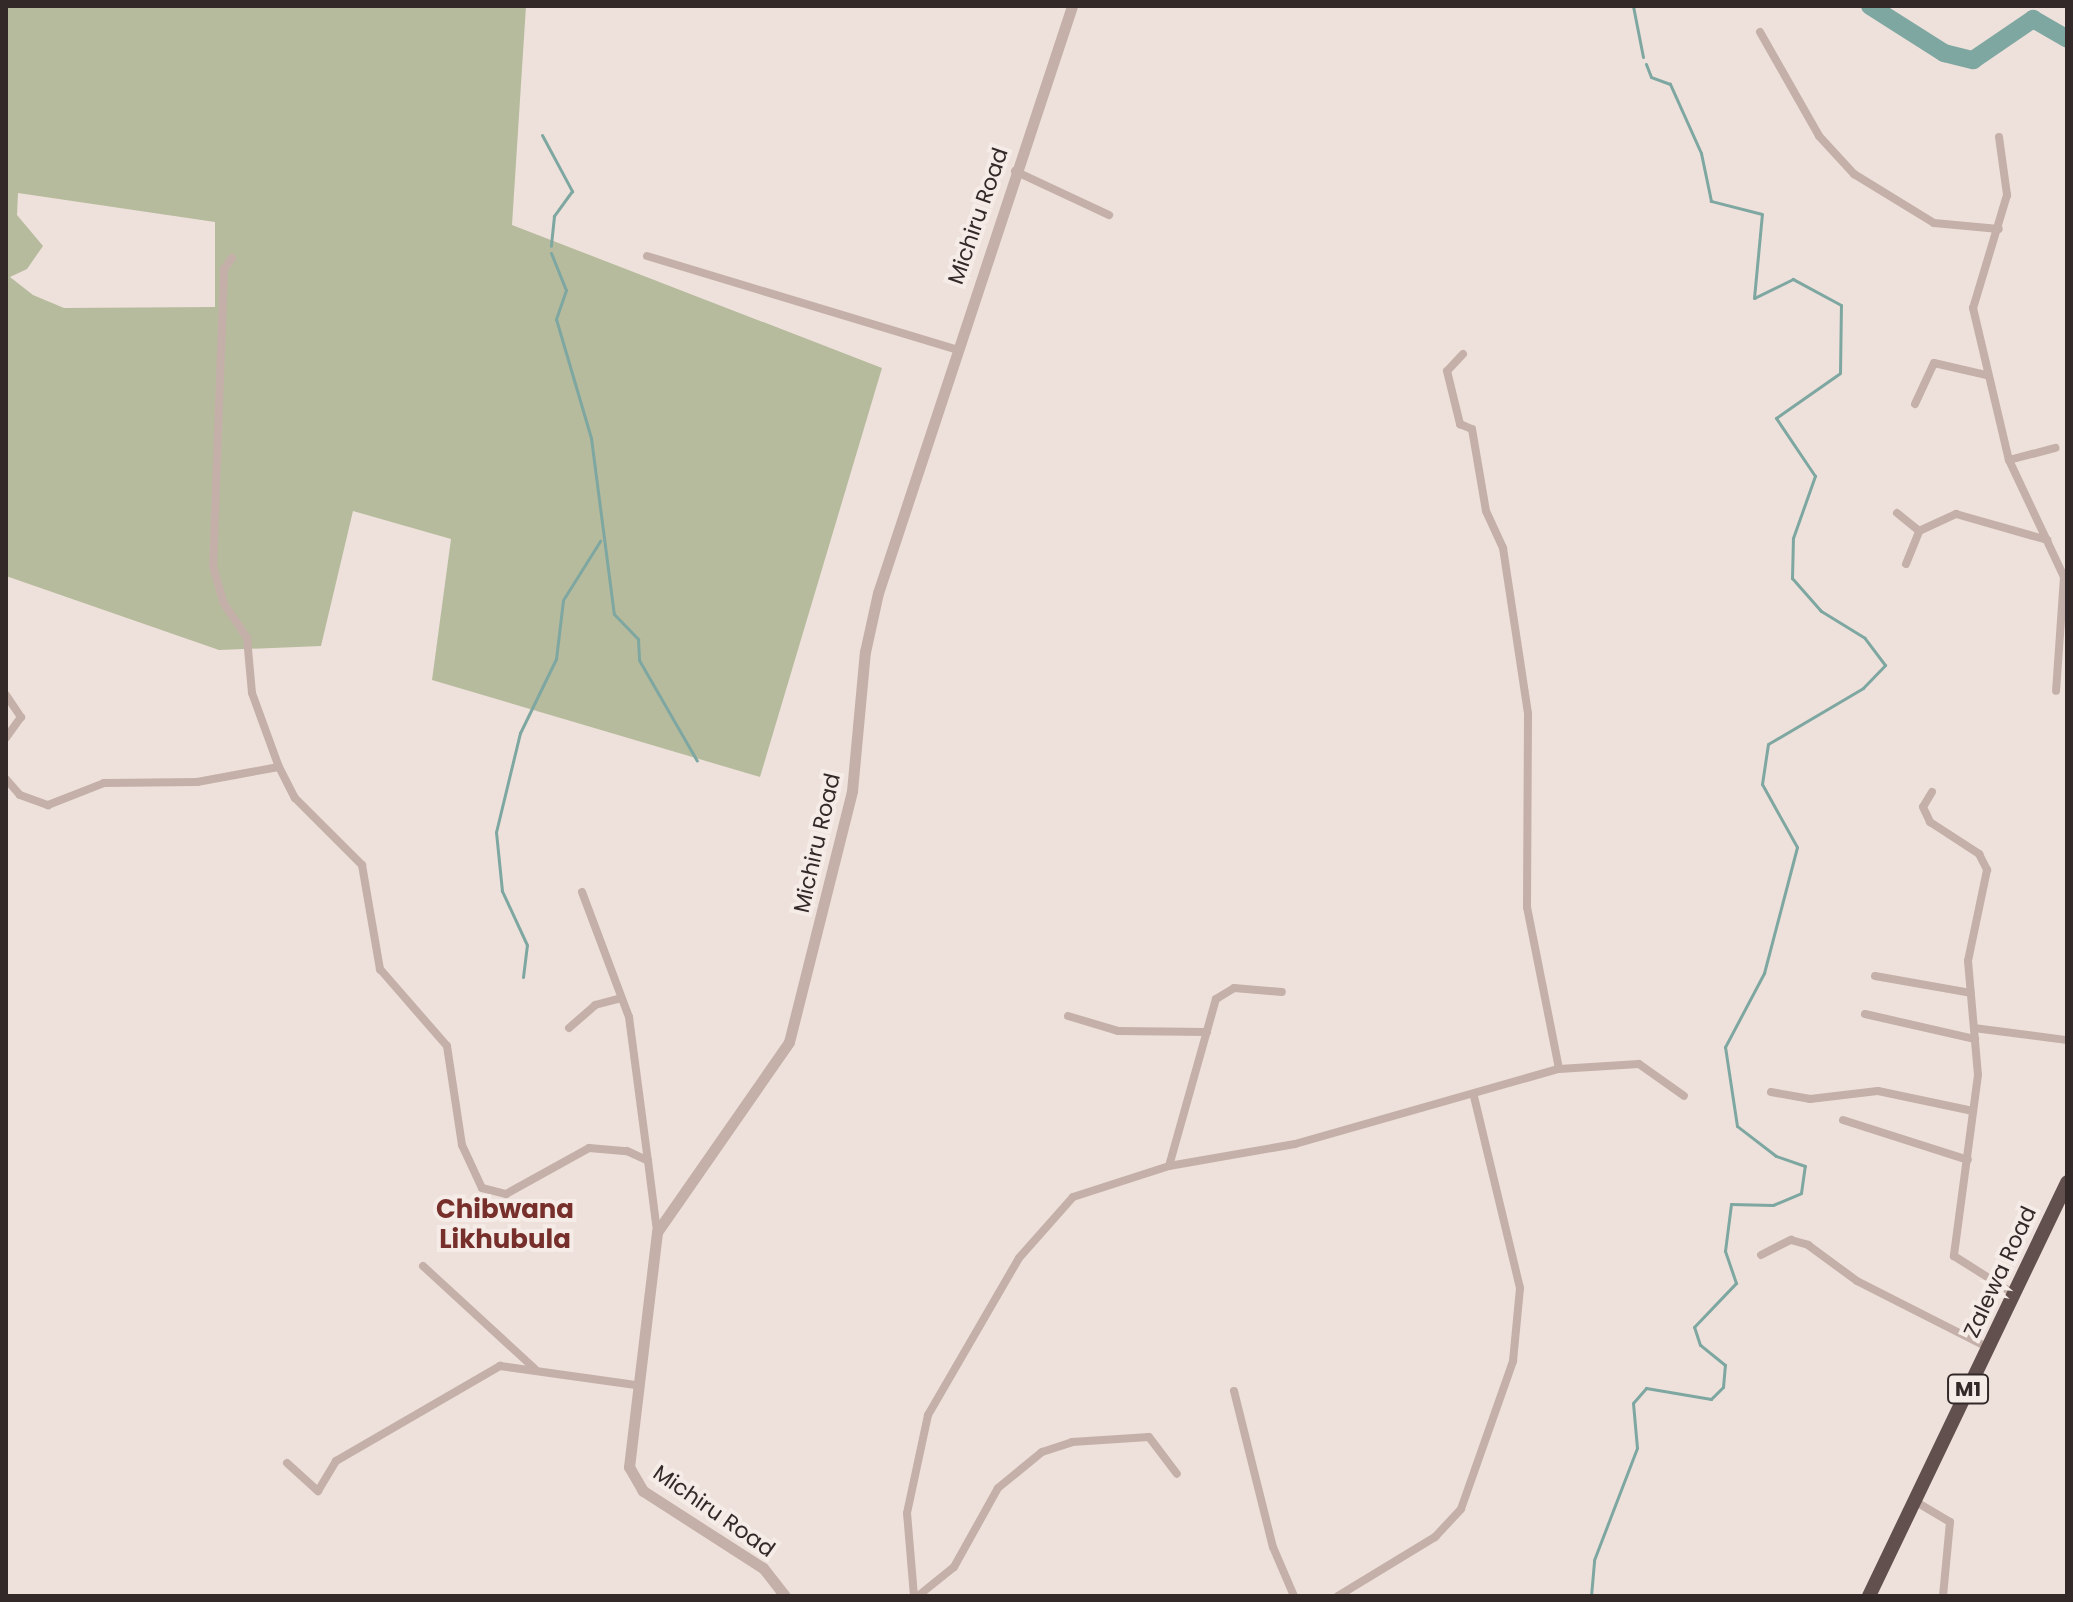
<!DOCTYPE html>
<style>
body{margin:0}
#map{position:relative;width:2073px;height:1602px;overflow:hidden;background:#eee1db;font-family:Poppins,sans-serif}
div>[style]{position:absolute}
.green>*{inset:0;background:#b7bb9d}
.stream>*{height:3px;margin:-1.5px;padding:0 1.5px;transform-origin:1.5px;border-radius:1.5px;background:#7ea7a1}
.river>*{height:18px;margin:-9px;padding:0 9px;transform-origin:9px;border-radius:9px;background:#7ea7a1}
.minor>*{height:8px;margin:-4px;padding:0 4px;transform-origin:4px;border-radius:4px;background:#c4b0a9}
.tertiary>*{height:11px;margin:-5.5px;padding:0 5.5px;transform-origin:5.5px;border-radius:5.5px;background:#c4b0a9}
.trunk>*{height:14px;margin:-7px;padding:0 7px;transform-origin:7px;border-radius:7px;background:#62504e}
span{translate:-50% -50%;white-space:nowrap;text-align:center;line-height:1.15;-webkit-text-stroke:8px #f6ece7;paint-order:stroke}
.shield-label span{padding:2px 6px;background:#f6ece7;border:2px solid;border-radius:6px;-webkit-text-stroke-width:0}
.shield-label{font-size:20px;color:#322928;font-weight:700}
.street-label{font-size:22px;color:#322928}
.quarter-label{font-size:26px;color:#772f2b;font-weight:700}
.frame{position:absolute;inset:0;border:8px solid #322928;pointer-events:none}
</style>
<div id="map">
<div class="green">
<div style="clip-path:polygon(evenodd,6px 6px,526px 6px,512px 225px,882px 368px,760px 777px,432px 680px,451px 539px,353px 511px,321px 646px,219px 650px,6px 576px,6px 6px,18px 193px,215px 222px,215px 307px,64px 308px,33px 295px,10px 277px,27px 269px,43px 246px,17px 215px,18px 193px)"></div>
</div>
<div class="stream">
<div style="left:1633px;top:6px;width:52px;rotate:78.9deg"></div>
<div style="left:542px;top:135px;width:64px;rotate:61.8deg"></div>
<div style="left:572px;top:191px;width:31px;rotate:126deg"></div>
<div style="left:554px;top:216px;width:30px;rotate:96deg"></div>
<div style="left:551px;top:253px;width:40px;rotate:68deg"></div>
<div style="left:566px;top:290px;width:31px;rotate:109deg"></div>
<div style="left:556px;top:319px;width:124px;rotate:73.6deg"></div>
<div style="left:591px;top:438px;width:177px;rotate:82.6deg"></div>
<div style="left:614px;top:614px;width:35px;rotate:46deg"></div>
<div style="left:638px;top:639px;width:21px;rotate:87deg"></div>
<div style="left:639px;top:660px;width:116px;rotate:60.1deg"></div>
<div style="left:523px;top:977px;width:32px;rotate:-83deg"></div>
<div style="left:527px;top:945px;width:60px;rotate:-114.8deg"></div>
<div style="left:502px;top:891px;width:59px;rotate:-95.8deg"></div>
<div style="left:496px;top:832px;width:102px;rotate:-76.4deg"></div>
<div style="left:520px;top:733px;width:82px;rotate:-64.1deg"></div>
<div style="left:556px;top:659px;width:59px;rotate:-83.2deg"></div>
<div style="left:563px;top:600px;width:70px;rotate:-57.9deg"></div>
<div style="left:1591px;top:1596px;width:36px;rotate:-85deg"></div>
<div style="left:1594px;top:1560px;width:120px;rotate:-69deg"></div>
<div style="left:1637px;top:1448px;width:45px;rotate:-95.1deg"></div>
<div style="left:1633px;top:1403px;width:20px;rotate:-49deg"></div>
<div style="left:1646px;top:1388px;width:66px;rotate:9.6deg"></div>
<div style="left:1711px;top:1399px;width:17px;rotate:-45deg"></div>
<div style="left:1723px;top:1387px;width:22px;rotate:-85deg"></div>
<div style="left:1725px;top:1365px;width:32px;rotate:-141deg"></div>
<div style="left:1700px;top:1345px;width:19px;rotate:-108deg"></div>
<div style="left:1694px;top:1327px;width:61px;rotate:-46.3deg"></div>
<div style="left:1736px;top:1283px;width:34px;rotate:-109deg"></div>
<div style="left:1725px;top:1251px;width:47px;rotate:-82.7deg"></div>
<div style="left:1731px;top:1204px;width:42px;rotate:1.4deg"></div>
<div style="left:1773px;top:1205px;width:30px;rotate:-23deg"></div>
<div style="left:1801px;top:1193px;width:27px;rotate:-82deg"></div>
<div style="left:1805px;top:1166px;width:31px;rotate:-161deg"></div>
<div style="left:1776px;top:1156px;width:49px;rotate:-142.4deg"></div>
<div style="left:1737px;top:1126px;width:80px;rotate:-98.6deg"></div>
<div style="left:1725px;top:1047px;width:84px;rotate:-62.2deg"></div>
<div style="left:1764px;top:973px;width:130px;rotate:-75.3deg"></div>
<div style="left:1797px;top:847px;width:72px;rotate:-119.1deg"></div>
<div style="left:1762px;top:784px;width:40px;rotate:-81.5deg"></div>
<div style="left:1768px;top:744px;width:110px;rotate:-30.5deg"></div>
<div style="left:1863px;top:688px;width:32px;rotate:-46deg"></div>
<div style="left:1885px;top:665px;width:34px;rotate:-127deg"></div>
<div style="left:1865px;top:638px;width:52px;rotate:-148.5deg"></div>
<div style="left:1821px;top:611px;width:44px;rotate:-131.3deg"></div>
<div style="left:1792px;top:578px;width:40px;rotate:-88.6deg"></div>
<div style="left:1793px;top:538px;width:66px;rotate:-70.5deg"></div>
<div style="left:1815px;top:476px;width:70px;rotate:-123.9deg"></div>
<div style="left:1776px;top:418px;width:78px;rotate:-35.1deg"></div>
<div style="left:1840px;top:373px;width:68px;rotate:-89.2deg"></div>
<div style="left:1841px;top:305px;width:55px;rotate:-151.6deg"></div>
<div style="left:1793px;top:279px;width:43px;rotate:154deg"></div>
<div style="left:1754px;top:298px;width:84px;rotate:-84.6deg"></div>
<div style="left:1762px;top:214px;width:53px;rotate:-165.7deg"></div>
<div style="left:1711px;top:201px;width:49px;rotate:-101.8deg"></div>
<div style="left:1701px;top:153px;width:76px;rotate:-114.2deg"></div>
<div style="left:1670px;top:84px;width:20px;rotate:-160deg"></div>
<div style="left:1651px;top:77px;width:14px;rotate:-111deg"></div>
</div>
<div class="river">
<div style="left:1870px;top:6px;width:88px;rotate:32.4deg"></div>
<div style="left:1944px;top:53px;width:30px;rotate:14deg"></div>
<div style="left:1973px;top:60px;width:73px;rotate:-34.3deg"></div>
<div style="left:2033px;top:19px;width:39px;rotate:30deg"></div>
</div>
<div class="minor">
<div style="left:1760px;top:32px;width:120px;rotate:60.4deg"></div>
<div style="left:1819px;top:136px;width:52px;rotate:47.4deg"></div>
<div style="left:1854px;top:174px;width:94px;rotate:31.5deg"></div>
<div style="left:1934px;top:223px;width:65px;rotate:5.3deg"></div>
<div style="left:1999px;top:137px;width:59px;rotate:82.1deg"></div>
<div style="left:2007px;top:195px;width:118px;rotate:106.7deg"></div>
<div style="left:1973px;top:308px;width:156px;rotate:76.7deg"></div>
<div style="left:2009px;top:460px;width:129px;rotate:64.8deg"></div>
<div style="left:2064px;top:577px;width:114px;rotate:94deg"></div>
<div style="left:1015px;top:171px;width:104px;rotate:25.1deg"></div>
<div style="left:647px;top:256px;width:322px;rotate:16.8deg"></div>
<div style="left:232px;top:258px;width:14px;rotate:126deg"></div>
<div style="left:224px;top:269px;width:297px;rotate:92.1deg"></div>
<div style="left:213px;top:566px;width:37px;rotate:74deg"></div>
<div style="left:223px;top:602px;width:43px;rotate:56.3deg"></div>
<div style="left:247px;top:638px;width:55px;rotate:84.8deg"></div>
<div style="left:252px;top:693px;width:79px;rotate:70deg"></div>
<div style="left:279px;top:767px;width:35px;rotate:63deg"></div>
<div style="left:295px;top:798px;width:95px;rotate:45deg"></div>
<div style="left:362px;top:865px;width:106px;rotate:80.2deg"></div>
<div style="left:380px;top:969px;width:102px;rotate:49deg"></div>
<div style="left:447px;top:1046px;width:100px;rotate:81.4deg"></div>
<div style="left:462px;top:1145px;width:47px;rotate:65.1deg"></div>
<div style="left:482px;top:1188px;width:25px;rotate:14deg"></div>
<div style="left:506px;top:1194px;width:95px;rotate:-29deg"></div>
<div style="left:589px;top:1148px;width:38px;rotate:5deg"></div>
<div style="left:627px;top:1151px;width:23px;rotate:25deg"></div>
<div style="left:648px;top:1161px;width:71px;rotate:82.7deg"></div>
<div style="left:1463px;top:354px;width:23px;rotate:133deg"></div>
<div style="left:1447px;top:371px;width:55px;rotate:76.2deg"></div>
<div style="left:1460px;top:424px;width:13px;rotate:23deg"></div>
<div style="left:1472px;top:429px;width:83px;rotate:80.3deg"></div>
<div style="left:1486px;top:511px;width:41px;rotate:65.3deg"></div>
<div style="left:1503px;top:548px;width:168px;rotate:81.4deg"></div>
<div style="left:1528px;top:714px;width:193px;rotate:90.3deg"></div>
<div style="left:1527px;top:907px;width:165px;rotate:78.8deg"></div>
<div style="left:1915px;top:404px;width:45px;rotate:-65.1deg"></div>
<div style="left:1934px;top:363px;width:53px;rotate:13deg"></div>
<div style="left:2009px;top:460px;width:48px;rotate:-14.6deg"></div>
<div style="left:1897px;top:513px;width:28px;rotate:39deg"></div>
<div style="left:1906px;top:564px;width:35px;rotate:-68deg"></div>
<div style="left:1919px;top:531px;width:41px;rotate:-24.7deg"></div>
<div style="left:1956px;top:514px;width:95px;rotate:15.9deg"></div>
<div style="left:6px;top:695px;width:27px;rotate:56deg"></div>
<div style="left:21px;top:717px;width:26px;rotate:126deg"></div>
<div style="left:6px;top:779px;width:21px;rotate:49deg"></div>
<div style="left:20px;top:795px;width:30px;rotate:20deg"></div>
<div style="left:48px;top:805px;width:60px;rotate:-21.4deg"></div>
<div style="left:104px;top:783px;width:93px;rotate:-0.6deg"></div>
<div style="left:197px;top:782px;width:83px;rotate:-10.4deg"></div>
<div style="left:1932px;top:792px;width:17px;rotate:121deg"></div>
<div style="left:1923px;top:807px;width:17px;rotate:65deg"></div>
<div style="left:1930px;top:822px;width:59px;rotate:33.1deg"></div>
<div style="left:1979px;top:854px;width:18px;rotate:63deg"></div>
<div style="left:1987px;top:870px;width:93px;rotate:101.8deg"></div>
<div style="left:1968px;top:961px;width:114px;rotate:85deg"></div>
<div style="left:1978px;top:1075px;width:183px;rotate:97.6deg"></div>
<div style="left:1954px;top:1256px;width:71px;rotate:32.3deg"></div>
<div style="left:582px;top:892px;width:134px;rotate:69.4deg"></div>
<div style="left:629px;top:1017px;width:145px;rotate:82.5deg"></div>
<div style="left:1875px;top:976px;width:97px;rotate:10deg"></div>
<div style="left:1865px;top:1014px;width:113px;rotate:12.8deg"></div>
<div style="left:1068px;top:1016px;width:52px;rotate:16.7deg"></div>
<div style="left:1118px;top:1031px;width:89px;rotate:0.6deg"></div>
<div style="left:569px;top:1028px;width:35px;rotate:-41deg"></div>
<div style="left:595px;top:1005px;width:24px;rotate:-15deg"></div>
<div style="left:1974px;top:1028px;width:94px;rotate:7.4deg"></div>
<div style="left:1771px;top:1092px;width:40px;rotate:10deg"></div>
<div style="left:1810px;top:1099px;width:68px;rotate:-6.7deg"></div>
<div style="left:1878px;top:1091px;width:97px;rotate:11.9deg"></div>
<div style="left:1843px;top:1120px;width:131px;rotate:17.7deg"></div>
<div style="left:1169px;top:1166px;width:173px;rotate:-74.3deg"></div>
<div style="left:1216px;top:999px;width:21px;rotate:-31deg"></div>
<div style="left:1234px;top:988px;width:48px;rotate:4.8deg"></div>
<div style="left:1761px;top:1255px;width:34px;rotate:-27deg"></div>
<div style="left:1791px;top:1240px;width:18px;rotate:16deg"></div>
<div style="left:1808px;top:1245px;width:61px;rotate:36.3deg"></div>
<div style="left:1857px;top:1281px;width:148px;rotate:26.9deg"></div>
<div style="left:423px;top:1266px;width:152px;rotate:42.6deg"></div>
<div style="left:1234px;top:1391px;width:161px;rotate:76deg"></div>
<div style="left:1273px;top:1547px;width:53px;rotate:66.8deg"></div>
<div style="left:287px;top:1463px;width:42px;rotate:42.1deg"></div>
<div style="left:318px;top:1491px;width:35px;rotate:-59deg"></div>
<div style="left:336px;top:1461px;width:190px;rotate:-30.1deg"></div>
<div style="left:500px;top:1366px;width:137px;rotate:8deg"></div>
<div style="left:1913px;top:1500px;width:43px;rotate:30.7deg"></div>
<div style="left:1950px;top:1522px;width:74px;rotate:95.4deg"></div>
<div style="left:914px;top:1596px;width:83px;rotate:-94.8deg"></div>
<div style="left:907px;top:1513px;width:100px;rotate:-77.9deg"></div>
<div style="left:928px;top:1415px;width:181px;rotate:-59.9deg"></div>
<div style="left:1019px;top:1258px;width:81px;rotate:-48.5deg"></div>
<div style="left:1073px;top:1197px;width:101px;rotate:-17.9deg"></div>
<div style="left:1169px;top:1166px;width:128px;rotate:-9.9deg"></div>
<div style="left:1295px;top:1144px;width:274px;rotate:-15.9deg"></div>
<div style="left:1559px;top:1069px;width:80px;rotate:-3.6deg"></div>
<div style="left:1639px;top:1064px;width:55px;rotate:35.4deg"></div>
<div style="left:918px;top:1596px;width:46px;rotate:-38.9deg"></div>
<div style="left:954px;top:1567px;width:90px;rotate:-60.9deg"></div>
<div style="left:998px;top:1488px;width:57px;rotate:-39.3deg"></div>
<div style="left:1042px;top:1452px;width:32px;rotate:-18deg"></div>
<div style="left:1072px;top:1442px;width:77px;rotate:-3.7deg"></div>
<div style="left:1149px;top:1437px;width:46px;rotate:52.9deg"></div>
<div style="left:1338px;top:1596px;width:114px;rotate:-31.3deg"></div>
<div style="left:1435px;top:1537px;width:38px;rotate:-47deg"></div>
<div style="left:1461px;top:1509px;width:157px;rotate:-70.6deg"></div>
<div style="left:1513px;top:1361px;width:73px;rotate:-84.5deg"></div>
<div style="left:1520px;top:1288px;width:197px;rotate:-103.5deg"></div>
</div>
<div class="tertiary">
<div style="left:785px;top:1596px;width:36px;rotate:-128deg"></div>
<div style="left:763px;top:1568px;width:143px;rotate:-147.3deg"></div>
<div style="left:643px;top:1491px;width:28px;rotate:-120deg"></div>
<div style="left:629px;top:1467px;width:237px;rotate:-83.2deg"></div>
<div style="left:657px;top:1232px;width:231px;rotate:-55.2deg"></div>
<div style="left:789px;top:1042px;width:259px;rotate:-75.9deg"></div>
<div style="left:852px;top:791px;width:140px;rotate:-84.7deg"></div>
<div style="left:865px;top:652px;width:60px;rotate:-77.6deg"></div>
<div style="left:878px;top:593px;width:618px;rotate:-71.71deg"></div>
</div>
<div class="trunk">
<div style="left:1869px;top:1596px;width:459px;rotate:-64.4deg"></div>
</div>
<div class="shield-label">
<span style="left:1968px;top:1389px">M1</span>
</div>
<div class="street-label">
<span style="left:978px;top:216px;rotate:-71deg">Michiru Road</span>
<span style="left:817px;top:843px;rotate:-77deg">Michiru Road</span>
<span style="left:2000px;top:1272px;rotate:-65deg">Zalewa Road</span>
<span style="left:714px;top:1511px;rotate:35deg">Michiru Road</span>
</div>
<div class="quarter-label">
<span style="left:505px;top:1225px">Chibwana<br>Likhubula</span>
</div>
<div class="frame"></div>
</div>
